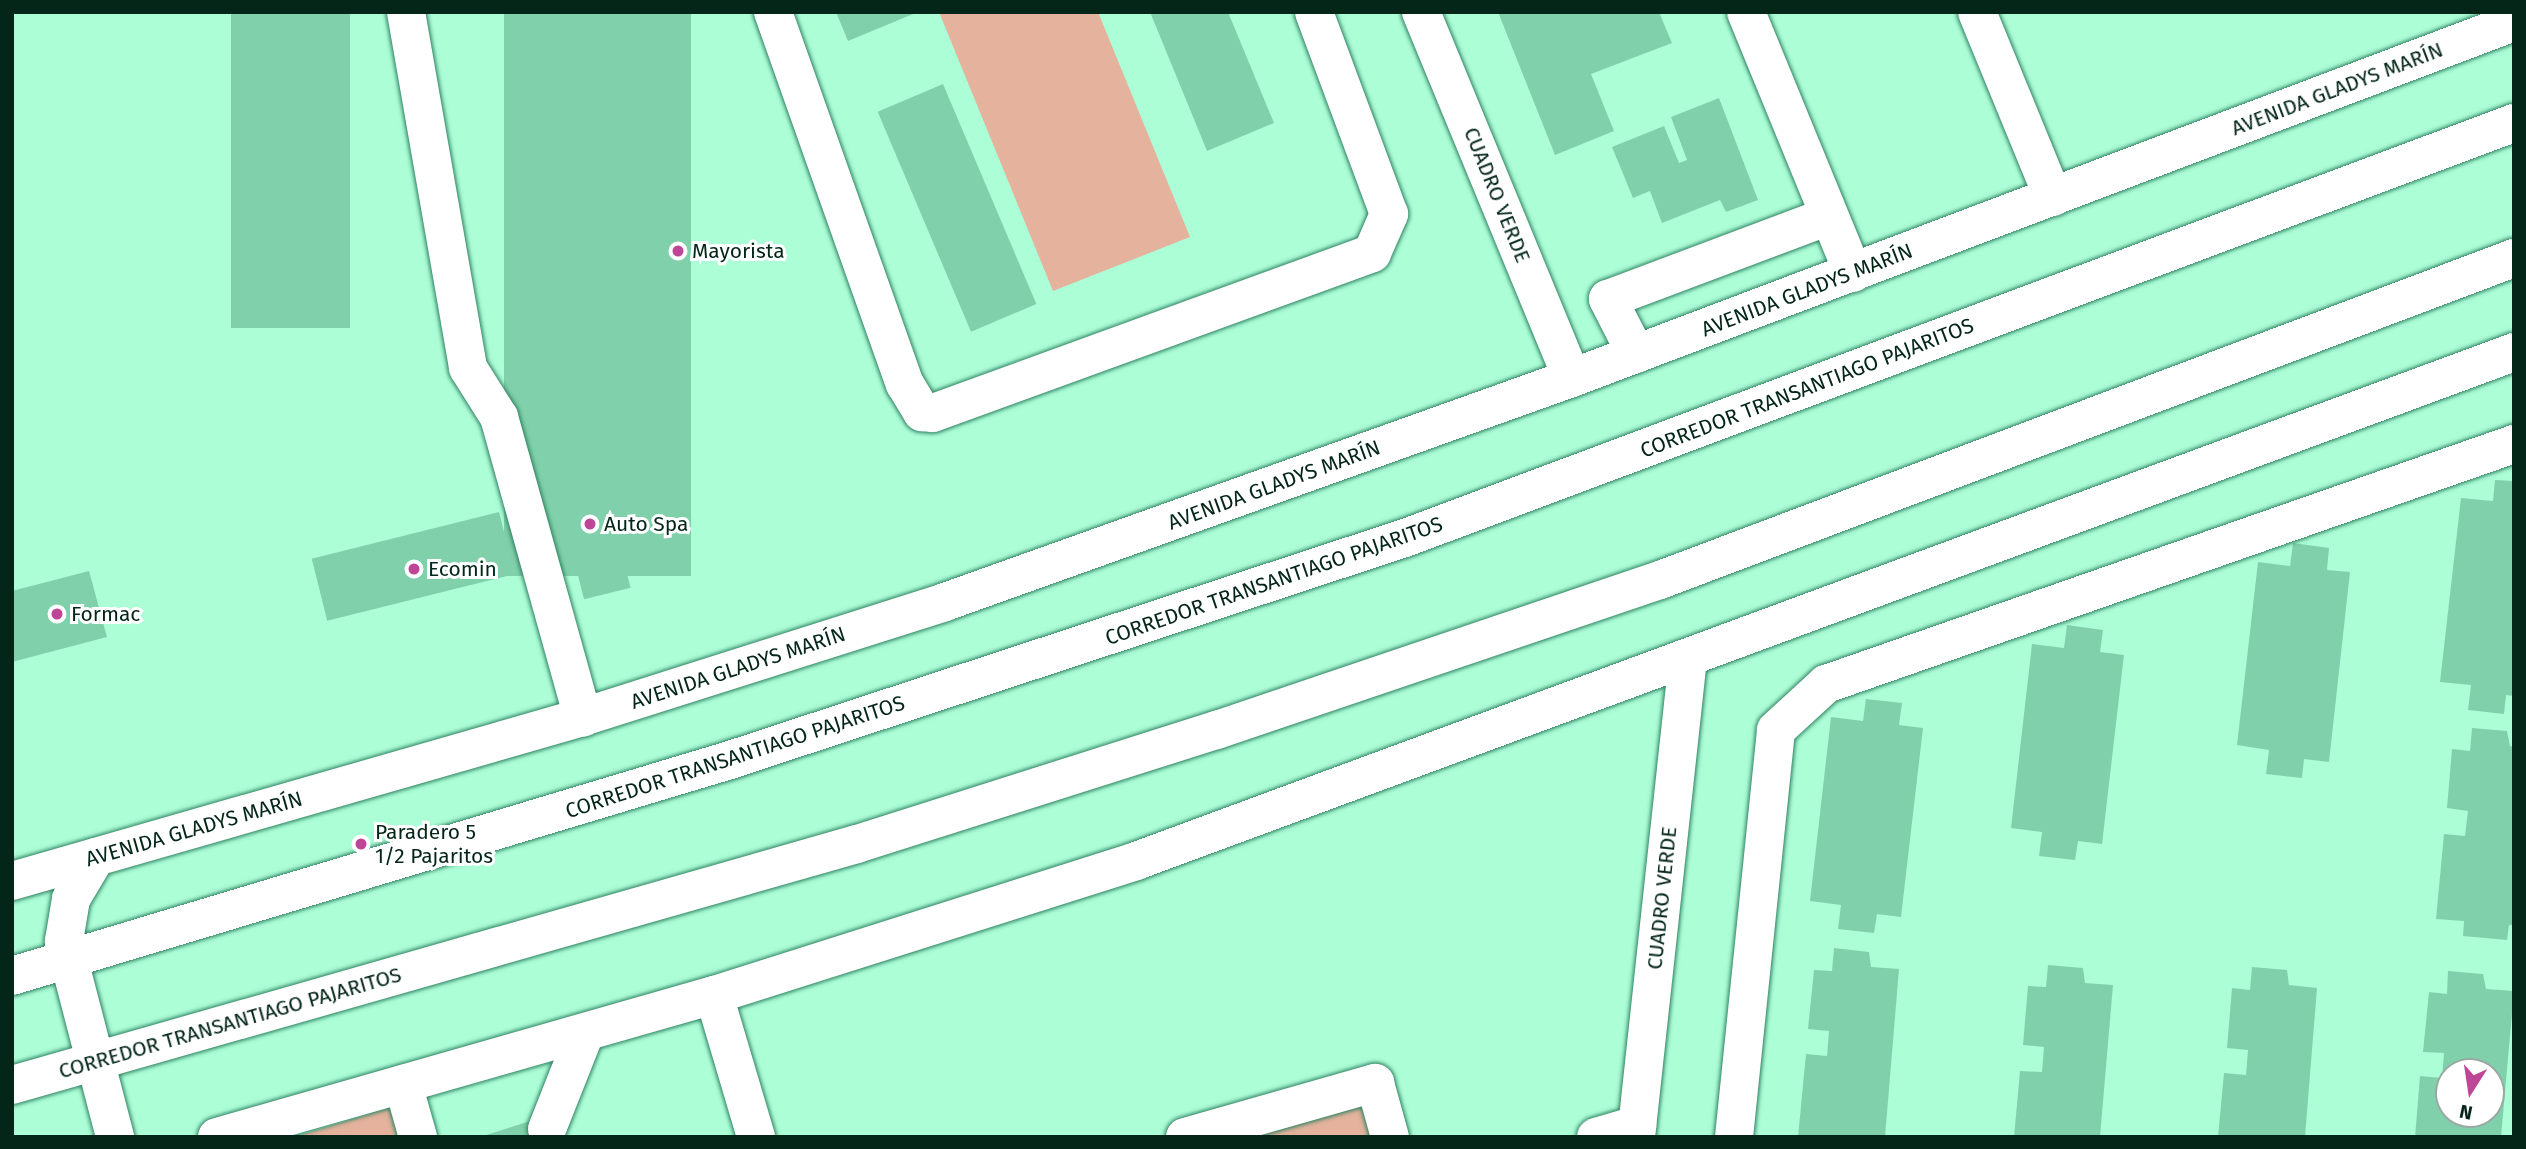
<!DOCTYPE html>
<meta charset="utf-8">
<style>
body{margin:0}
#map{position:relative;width:2526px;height:1149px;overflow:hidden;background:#acfed7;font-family:"Fira Sans",sans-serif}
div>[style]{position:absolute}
.green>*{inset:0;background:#e4b29d}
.building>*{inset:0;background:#80d1ab;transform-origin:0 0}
.roads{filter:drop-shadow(0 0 2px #2f8261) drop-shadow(0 0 2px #2f8261)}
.minor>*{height:38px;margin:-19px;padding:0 19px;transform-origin:19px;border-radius:19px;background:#fff}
.major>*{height:38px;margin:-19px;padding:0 19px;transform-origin:19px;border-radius:19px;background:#fff}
.dots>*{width:19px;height:19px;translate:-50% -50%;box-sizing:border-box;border:4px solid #fff;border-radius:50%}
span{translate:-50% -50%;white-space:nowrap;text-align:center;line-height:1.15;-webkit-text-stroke:6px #fff;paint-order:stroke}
.street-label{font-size:21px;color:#032618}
.poi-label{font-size:21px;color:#032618}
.left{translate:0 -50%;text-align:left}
.frame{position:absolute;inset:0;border:14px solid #032618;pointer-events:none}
.north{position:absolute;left:2435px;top:1058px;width:70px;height:70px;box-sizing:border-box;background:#fff;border:2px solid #9aa8a3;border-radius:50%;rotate:192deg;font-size:19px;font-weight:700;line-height:28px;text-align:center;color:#032618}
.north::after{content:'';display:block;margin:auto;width:24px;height:32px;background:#bf4597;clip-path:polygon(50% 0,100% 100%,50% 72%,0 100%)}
</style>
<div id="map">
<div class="green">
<div style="clip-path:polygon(939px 12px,1098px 12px,1190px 237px,1053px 291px)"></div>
<div style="clip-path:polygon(1362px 1104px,1372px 1137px,1249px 1137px)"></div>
<div style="clip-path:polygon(395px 1106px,397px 1137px,294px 1137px)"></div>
</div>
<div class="building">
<div style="left:231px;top:12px;width:119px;height:316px"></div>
<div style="left:504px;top:12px;width:187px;height:564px"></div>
<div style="clip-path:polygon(836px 12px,918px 12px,848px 41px)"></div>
<div style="clip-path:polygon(1150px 12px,1228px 12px,1274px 123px,1207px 151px)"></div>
<div style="clip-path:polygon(1498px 12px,1659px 12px,1672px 43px,1591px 74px,1614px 131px,1555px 155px)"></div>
<div style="left:943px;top:84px;width:239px;height:71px;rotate:67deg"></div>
<div style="clip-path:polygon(1719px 98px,1758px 200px,1726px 212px,1720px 200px,1662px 223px,1650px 191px,1633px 198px,1612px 147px,1664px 126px,1679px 163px,1687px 160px,1671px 117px)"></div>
<div style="left:596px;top:449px;width:143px;height:48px;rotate:76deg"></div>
<div style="clip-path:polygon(2495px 480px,2514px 481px,2514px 696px,2506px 695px,2504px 714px,2468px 710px,2471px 685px,2440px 682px,2461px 498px,2493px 501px)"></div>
<div style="left:499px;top:512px;width:64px;height:193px;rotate:76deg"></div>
<div style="clip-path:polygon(2293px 543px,2329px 548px,2327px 570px,2350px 572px,2329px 762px,2304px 759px,2302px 778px,2266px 774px,2269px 750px,2237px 745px,2258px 562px,2290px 566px)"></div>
<div style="clip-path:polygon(89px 571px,107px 637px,12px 662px,12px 591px)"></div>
<div style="clip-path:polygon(2067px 625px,2103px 630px,2100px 652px,2124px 655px,2102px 844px,2078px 841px,2075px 860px,2039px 856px,2042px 832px,2011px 828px,2032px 644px,2064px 648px)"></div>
<div style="clip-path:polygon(1866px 699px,1902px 703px,1899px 725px,1923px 728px,1901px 917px,1877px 914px,1874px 933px,1838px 929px,1841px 905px,1810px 901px,1831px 717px,1863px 721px)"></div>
<div style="clip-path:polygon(2472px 728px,2507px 731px,2510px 746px,2514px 747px,2514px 925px,2509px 925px,2507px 940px,2463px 936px,2464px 921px,2436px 919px,2444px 834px,2465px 836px,2468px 811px,2447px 808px,2452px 749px,2470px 751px)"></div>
<div style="clip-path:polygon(1834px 948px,1869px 952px,1871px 967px,1899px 969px,1885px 1137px,1798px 1137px,1806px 1054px,1827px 1056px,1829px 1031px,1808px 1029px,1814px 970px,1832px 971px)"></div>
<div style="clip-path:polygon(2048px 965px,2083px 968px,2085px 983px,2113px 985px,2100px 1137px,2014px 1137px,2020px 1071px,2042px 1072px,2044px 1047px,2023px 1045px,2028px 986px,2046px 987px)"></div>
<div style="clip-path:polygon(2252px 967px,2287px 970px,2289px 985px,2317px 988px,2305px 1137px,2218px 1137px,2224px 1073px,2246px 1075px,2248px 1050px,2227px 1048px,2232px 988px,2250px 990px)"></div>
<div style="clip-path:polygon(evenodd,2448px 971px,2483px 974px,2486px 989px,2514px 991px,2501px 1137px,2415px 1137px,2420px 1076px,2442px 1078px,2444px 1053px,2423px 1052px,2429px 992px,2447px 994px,2448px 971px,2449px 1072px,2491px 1072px,2491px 1114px,2449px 1114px,2449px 1072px)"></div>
<div style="clip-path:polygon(543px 1117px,549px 1137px,483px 1137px,483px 1136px)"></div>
</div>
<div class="roads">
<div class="minor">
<div style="left:406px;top:12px;width:361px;rotate:80.1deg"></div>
<div style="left:468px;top:368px;width:58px;rotate:57.7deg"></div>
<div style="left:499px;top:417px;width:312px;rotate:74.4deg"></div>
<div style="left:773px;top:12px;width:395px;rotate:70.5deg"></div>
<div style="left:905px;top:384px;width:33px;rotate:59deg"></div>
<div style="left:922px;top:412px;width:11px;rotate:5deg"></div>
<div style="left:933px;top:413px;width:467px;rotate:-20deg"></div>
<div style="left:1372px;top:253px;width:43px;rotate:-66.4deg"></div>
<div style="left:1389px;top:214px;width:215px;rotate:-110.4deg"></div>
<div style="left:1421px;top:12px;width:396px;rotate:67.6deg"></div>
<div style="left:1746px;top:12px;width:282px;rotate:67.7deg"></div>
<div style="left:1977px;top:12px;width:200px;rotate:67.7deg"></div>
<div style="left:1636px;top:354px;width:62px;rotate:-117deg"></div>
<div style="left:1608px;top:299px;width:233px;rotate:-20.6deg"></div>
<div style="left:12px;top:976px;width:750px;rotate:-16.74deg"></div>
<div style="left:730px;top:760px;width:711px;rotate:-18.21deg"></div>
<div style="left:1405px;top:538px;width:1184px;rotate:-20.52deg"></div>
<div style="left:714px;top:995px;width:148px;rotate:73.5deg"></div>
<div style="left:403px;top:1084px;width:55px;rotate:74.2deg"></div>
<div style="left:12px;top:1085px;width:879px;rotate:-15.92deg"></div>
<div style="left:857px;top:844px;width:378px;rotate:-17.6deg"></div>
<div style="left:1217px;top:730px;width:468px;rotate:-18.7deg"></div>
<div style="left:1660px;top:580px;width:913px;rotate:-20.66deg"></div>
<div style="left:547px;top:1129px;width:103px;rotate:-68.4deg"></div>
<div style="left:1185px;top:1137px;width:198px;rotate:-15.9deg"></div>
<div style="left:1375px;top:1083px;width:56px;rotate:74.5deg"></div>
<div style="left:1596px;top:1137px;width:43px;rotate:-16.3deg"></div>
<div style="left:1636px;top:1137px;width:481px;rotate:-83.8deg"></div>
<div style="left:1734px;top:1137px;width:409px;rotate:-84.1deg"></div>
<div style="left:1776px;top:730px;width:68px;rotate:-42.6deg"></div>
<div style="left:1826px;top:684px;width:729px;rotate:-19.23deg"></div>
</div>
<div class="major">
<div style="left:96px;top:857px;width:49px;rotate:120.8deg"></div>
<div style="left:71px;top:899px;width:43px;rotate:99.5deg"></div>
<div style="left:64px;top:941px;width:203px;rotate:75.4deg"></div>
<div style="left:12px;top:881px;width:594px;rotate:-16.02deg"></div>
<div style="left:583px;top:717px;width:380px;rotate:-17.6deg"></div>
<div style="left:945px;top:602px;width:666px;rotate:-19.66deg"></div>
<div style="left:1572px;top:378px;width:1007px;rotate:-20.7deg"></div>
<div style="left:217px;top:1137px;width:517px;rotate:-15.95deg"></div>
<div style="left:714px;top:995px;width:443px;rotate:-17.6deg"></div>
<div style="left:1136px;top:861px;width:1469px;rotate:-20.27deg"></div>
</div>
</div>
<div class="dots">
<div style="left:678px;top:251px;background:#bf4597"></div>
<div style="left:590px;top:524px;background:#bf4597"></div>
<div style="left:414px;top:569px;background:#bf4597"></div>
<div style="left:57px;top:614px;background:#bf4597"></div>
<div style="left:361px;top:844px;background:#bf4597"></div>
</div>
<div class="street-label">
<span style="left:2337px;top:89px;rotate:-21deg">AVENIDA GLADYS MARÍN</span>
<span style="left:1497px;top:195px;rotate:68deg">CUADRO VERDE</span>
<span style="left:1807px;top:290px;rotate:-21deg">AVENIDA GLADYS MARÍN</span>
<span style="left:1807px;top:388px;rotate:-21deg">CORREDOR TRANSANTIAGO PAJARITOS</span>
<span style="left:1274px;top:485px;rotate:-20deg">AVENIDA GLADYS MARÍN</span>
<span style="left:1274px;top:581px;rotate:-19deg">CORREDOR TRANSANTIAGO PAJARITOS</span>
<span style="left:738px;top:668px;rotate:-18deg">AVENIDA GLADYS MARÍN</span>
<span style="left:735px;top:757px;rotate:-18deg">CORREDOR TRANSANTIAGO PAJARITOS</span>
<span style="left:194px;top:829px;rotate:-16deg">AVENIDA GLADYS MARÍN</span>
<span style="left:1662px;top:898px;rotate:-84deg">CUADRO VERDE</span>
<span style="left:230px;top:1023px;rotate:-16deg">CORREDOR TRANSANTIAGO PAJARITOS</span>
</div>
<div class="poi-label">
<span class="left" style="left:692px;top:251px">Mayorista</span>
<span class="left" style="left:604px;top:524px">Auto Spa</span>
<span class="left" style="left:428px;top:569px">Ecomin</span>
<span class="left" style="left:71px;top:614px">Formac</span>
<span class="left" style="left:375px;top:844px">Paradero 5<br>1/2 Pajaritos</span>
</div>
<div class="frame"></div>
<div class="north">N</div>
</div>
